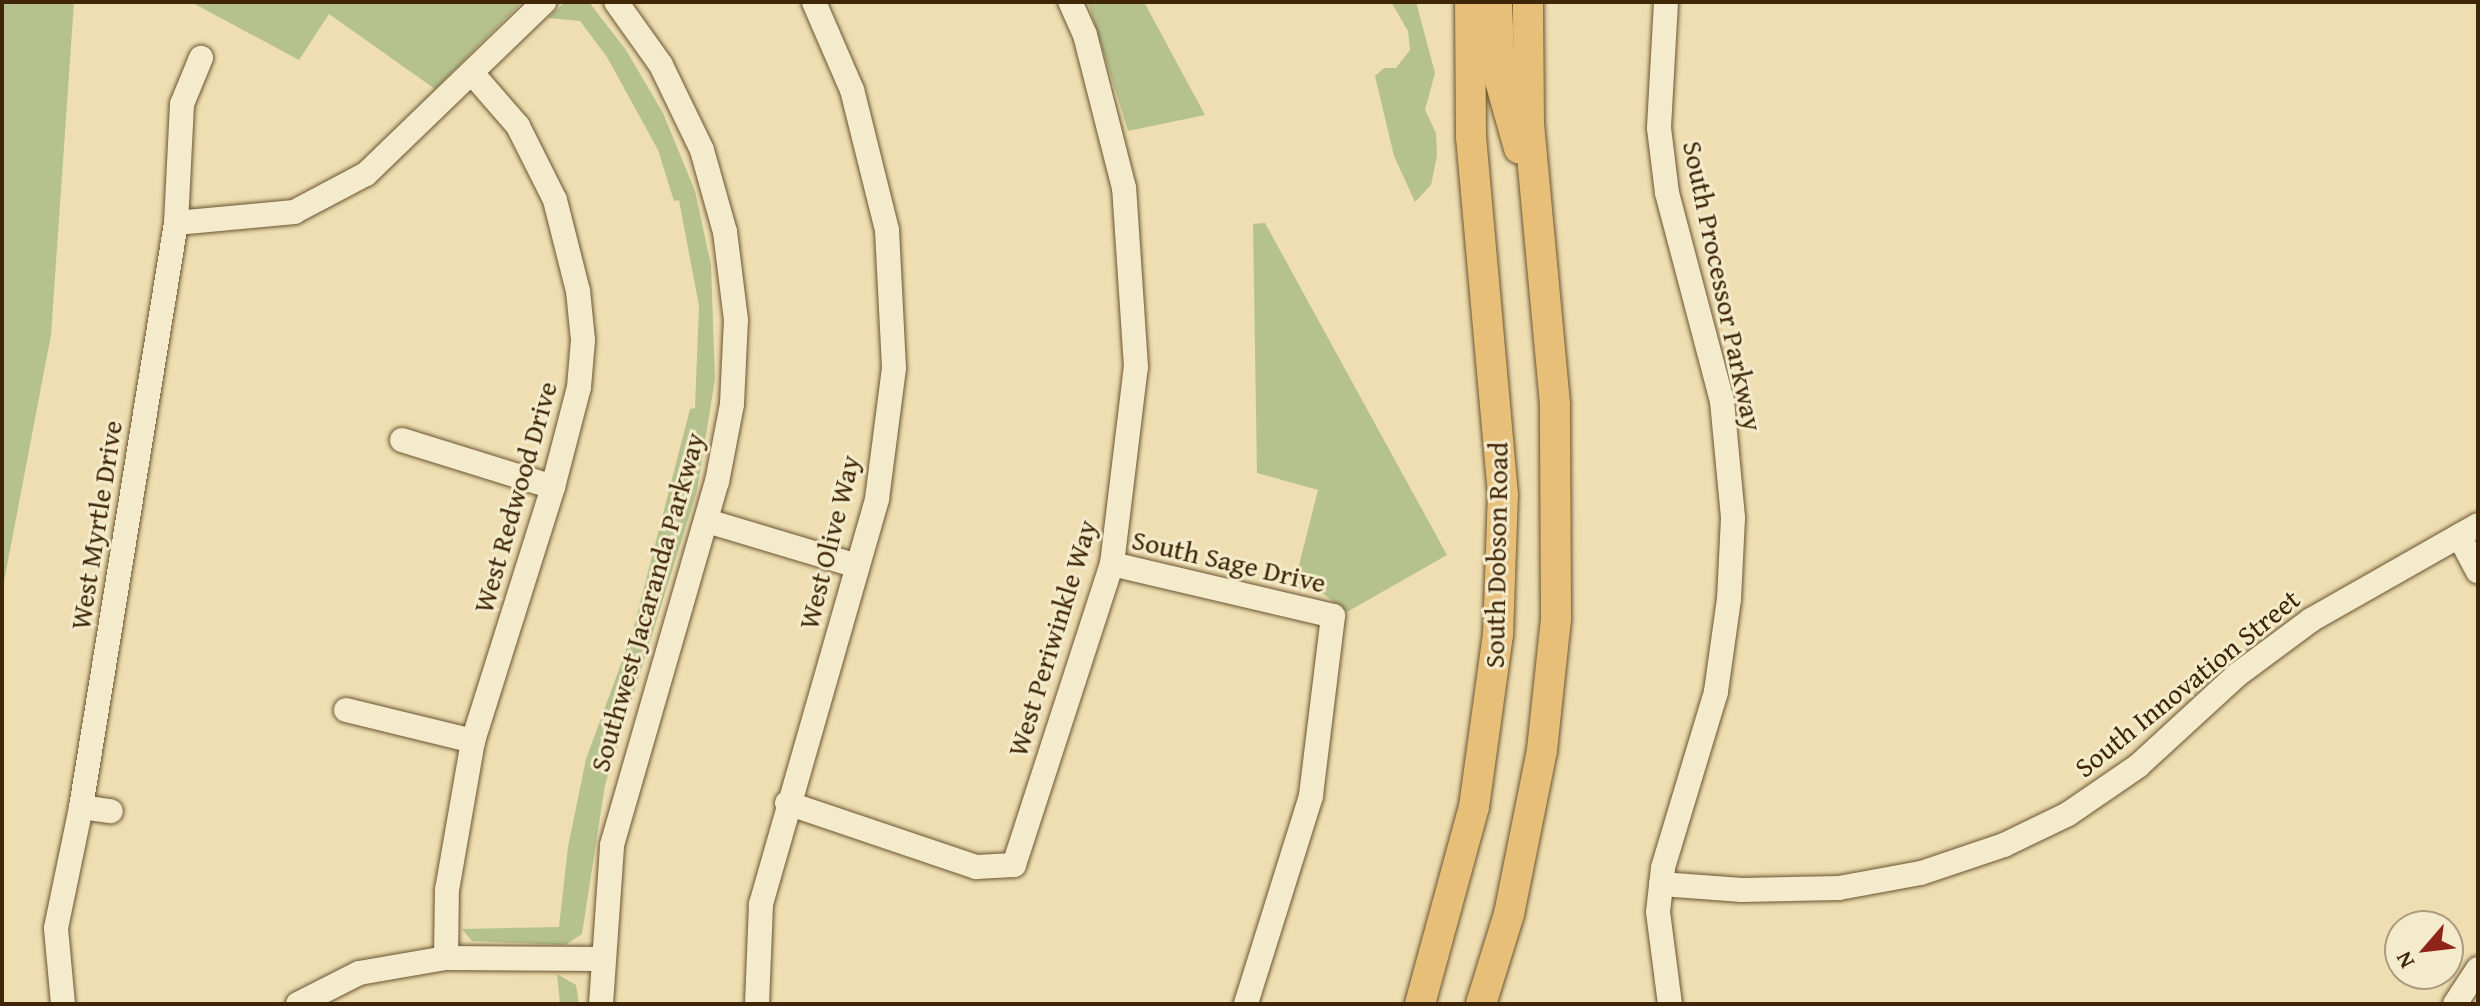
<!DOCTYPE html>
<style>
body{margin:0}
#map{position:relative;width:2480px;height:1006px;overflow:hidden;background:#eedeb1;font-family:"Gentium Book Plus",serif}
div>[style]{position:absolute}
.green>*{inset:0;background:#b6c28d}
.roads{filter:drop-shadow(0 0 2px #6b5431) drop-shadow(0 0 2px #6b5431)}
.minor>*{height:24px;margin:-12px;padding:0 12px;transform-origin:12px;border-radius:12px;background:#f4eacc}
.major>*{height:30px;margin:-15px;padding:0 15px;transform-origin:15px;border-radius:15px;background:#e7bf78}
span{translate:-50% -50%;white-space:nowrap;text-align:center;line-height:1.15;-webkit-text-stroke:6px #f4eacc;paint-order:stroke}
.street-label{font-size:28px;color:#3f2606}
.frame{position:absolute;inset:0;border:4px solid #3f2606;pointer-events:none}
.north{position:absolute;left:2384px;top:910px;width:80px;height:80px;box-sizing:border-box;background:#f4eacc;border:2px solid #ac9c7d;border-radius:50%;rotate:242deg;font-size:22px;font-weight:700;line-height:32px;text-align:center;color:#3f2606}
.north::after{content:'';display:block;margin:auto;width:28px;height:36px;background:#8f2418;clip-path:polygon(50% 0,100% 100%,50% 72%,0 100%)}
</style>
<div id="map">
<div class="green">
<div style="clip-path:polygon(2px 2px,74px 2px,51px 335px,2px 592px)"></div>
<div style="clip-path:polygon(191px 2px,522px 2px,435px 89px,329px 14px,299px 60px)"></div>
<div style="clip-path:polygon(565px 2px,589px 2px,626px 50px,663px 113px,695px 191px,711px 265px,715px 379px,697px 491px,605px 785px,582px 934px,565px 945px,472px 941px,462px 929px,559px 927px,568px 847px,586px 759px,632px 634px,690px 409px,695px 408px,699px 306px,679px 200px,674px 201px,658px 150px,607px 57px,580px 21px,548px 18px)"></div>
<div style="clip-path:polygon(1088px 2px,1144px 2px,1205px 115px,1128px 131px)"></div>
<div style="clip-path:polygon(1391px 2px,1416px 2px,1435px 73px,1425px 110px,1436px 133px,1437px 156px,1431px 185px,1415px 202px,1394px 156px,1375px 76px,1384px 68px,1396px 68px,1410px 50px,1408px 31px)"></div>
<div style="clip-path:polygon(1265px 223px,1447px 555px,1347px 612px,1317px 589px,1293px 589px,1318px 490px,1257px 473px,1253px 224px)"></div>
<div style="clip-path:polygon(557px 974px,576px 985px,579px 1004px,560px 1004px)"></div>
</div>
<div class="roads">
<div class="minor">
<div style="left:1666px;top:2px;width:126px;rotate:93.2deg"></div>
<div style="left:1659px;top:128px;width:65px;rotate:83deg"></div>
<div style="left:1667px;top:193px;width:215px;rotate:75.2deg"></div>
<div style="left:1722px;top:401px;width:118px;rotate:84.6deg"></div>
<div style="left:1733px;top:518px;width:81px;rotate:92.8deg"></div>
<div style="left:1729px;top:599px;width:94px;rotate:98deg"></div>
<div style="left:1716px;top:692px;width:184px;rotate:106.8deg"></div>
<div style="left:1663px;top:868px;width:44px;rotate:96.5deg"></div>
<div style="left:1658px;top:912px;width:93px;rotate:82.6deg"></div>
<div style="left:176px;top:223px;width:119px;rotate:-5.3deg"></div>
<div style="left:294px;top:212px;width:81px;rotate:-27.8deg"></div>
<div style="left:366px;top:174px;width:248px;rotate:-44deg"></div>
<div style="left:402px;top:440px;width:158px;rotate:17.3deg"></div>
<div style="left:707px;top:521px;width:157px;rotate:16.7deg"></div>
<div style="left:2459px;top:536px;width:40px;rotate:62deg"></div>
<div style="left:1112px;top:564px;width:227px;rotate:13.2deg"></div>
<div style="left:1333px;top:616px;width:181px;rotate:97deg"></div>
<div style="left:1311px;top:796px;width:218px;rotate:107.4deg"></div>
<div style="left:346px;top:710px;width:131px;rotate:13.7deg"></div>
<div style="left:787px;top:803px;width:200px;rotate:18.7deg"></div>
<div style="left:976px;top:867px;width:38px;rotate:-3deg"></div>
<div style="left:1014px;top:865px;width:317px;rotate:-72deg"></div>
<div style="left:1112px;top:564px;width:198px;rotate:-83.1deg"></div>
<div style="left:1136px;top:367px;width:179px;rotate:-93.8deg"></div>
<div style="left:1124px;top:188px;width:158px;rotate:-104.3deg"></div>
<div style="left:1085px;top:35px;width:36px;rotate:-114deg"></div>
<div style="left:81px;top:807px;width:30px;rotate:8deg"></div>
<div style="left:1661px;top:884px;width:81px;rotate:4.2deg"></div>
<div style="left:1742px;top:890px;width:97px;rotate:-1.2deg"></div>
<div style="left:1839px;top:888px;width:83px;rotate:-10.4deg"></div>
<div style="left:1921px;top:873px;width:88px;rotate:-18.6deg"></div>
<div style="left:2004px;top:845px;width:71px;rotate:-25.8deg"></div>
<div style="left:2068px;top:814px;width:85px;rotate:-34.4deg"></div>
<div style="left:2138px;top:766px;width:134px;rotate:-42.6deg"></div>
<div style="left:2237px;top:675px;width:92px;rotate:-36.6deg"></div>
<div style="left:2311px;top:620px;width:192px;rotate:-29.6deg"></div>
<div style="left:446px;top:958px;width:68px;rotate:-89.2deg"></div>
<div style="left:447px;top:890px;width:151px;rotate:-80.1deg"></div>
<div style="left:473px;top:741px;width:266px;rotate:-72.5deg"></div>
<div style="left:553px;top:487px;width:103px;rotate:-75.4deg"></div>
<div style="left:579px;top:387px;width:47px;rotate:-85.1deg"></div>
<div style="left:583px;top:340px;width:49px;rotate:-95.8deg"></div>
<div style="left:578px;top:291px;width:94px;rotate:-104.2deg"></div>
<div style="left:555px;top:200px;width:83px;rotate:-116.6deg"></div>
<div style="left:518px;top:126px;width:70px;rotate:-131deg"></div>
<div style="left:63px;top:1004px;width:76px;rotate:-95.3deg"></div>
<div style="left:56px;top:928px;width:124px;rotate:-78.3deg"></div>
<div style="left:81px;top:807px;width:592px;rotate:-80.76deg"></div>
<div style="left:176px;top:223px;width:119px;rotate:-87.1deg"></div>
<div style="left:182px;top:104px;width:50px;rotate:-67.6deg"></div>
<div style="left:298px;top:1004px;width:68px;rotate:-26.9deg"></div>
<div style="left:359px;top:973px;width:88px;rotate:-9.8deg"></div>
<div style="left:446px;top:958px;width:154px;rotate:0.4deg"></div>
<div style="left:601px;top:1004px;width:159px;rotate:-86deg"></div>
<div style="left:612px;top:845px;width:378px;rotate:-73.9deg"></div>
<div style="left:717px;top:482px;width:79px;rotate:-79.1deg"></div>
<div style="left:732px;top:404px;width:84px;rotate:-87.3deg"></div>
<div style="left:736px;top:320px;width:89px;rotate:-97.1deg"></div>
<div style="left:725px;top:232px;width:85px;rotate:-105.7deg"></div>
<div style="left:702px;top:150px;width:94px;rotate:-115.8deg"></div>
<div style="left:661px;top:65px;width:77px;rotate:-125.5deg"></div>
<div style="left:757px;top:1004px;width:100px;rotate:-87.7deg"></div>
<div style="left:761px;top:904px;width:421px;rotate:-74deg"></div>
<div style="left:877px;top:499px;width:132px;rotate:-82.6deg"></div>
<div style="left:894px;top:368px;width:138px;rotate:-92.9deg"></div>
<div style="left:887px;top:230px;width:144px;rotate:-104deg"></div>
<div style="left:852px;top:90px;width:96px;rotate:-113.4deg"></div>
<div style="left:2455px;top:1004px;width:42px;rotate:-56.7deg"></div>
</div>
<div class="major">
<div style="left:1497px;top:2px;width:79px;rotate:87.8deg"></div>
<div style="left:1500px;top:81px;width:70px;rotate:74.2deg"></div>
<div style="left:1420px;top:1004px;width:204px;rotate:-74.7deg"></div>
<div style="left:1474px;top:807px;width:174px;rotate:-82.1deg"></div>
<div style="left:1498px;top:635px;width:140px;rotate:-88deg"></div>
<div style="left:1503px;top:495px;width:359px;rotate:-95.1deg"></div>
<div style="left:1471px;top:137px;width:135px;rotate:-90.4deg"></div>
<div style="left:1481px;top:1004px;width:94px;rotate:-72.7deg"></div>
<div style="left:1509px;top:914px;width:167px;rotate:-78.6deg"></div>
<div style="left:1542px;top:750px;width:133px;rotate:-83.9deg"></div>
<div style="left:1556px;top:618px;width:214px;rotate:-90.3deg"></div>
<div style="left:1555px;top:404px;width:281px;rotate:-95.3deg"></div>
<div style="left:1529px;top:124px;width:122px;rotate:-90.5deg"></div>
</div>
</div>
<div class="street-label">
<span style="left:1723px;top:286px;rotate:78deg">South Processor Parkway</span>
<span style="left:515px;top:497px;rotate:-74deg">West Redwood Drive</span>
<span style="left:96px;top:525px;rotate:-81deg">West Myrtle Drive</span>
<span style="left:829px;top:542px;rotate:-76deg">West Olive Way</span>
<span style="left:1496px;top:555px;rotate:-89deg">South Dobson Road</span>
<span style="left:1229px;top:561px;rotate:13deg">South Sage Drive</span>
<span style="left:647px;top:602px;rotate:-74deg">Southwest Jacaranda Parkway</span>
<span style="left:1052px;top:638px;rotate:-73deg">West Periwinkle Way</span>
<span style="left:2187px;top:683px;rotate:-39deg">South Innovation Street</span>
</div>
<div class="frame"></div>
<div class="north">N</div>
</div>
